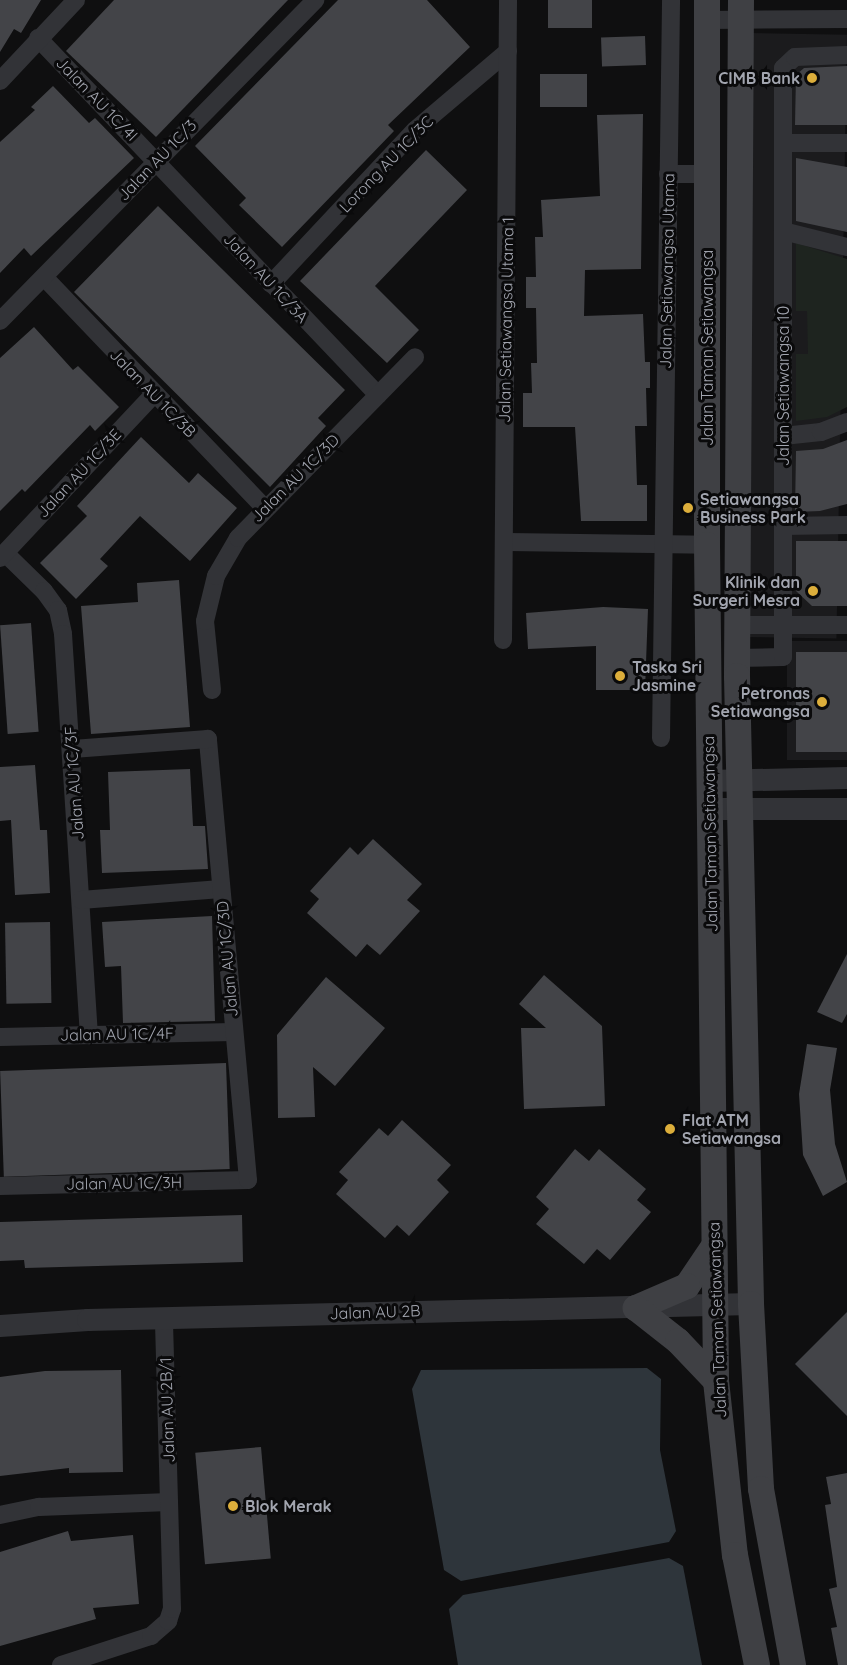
<!DOCTYPE html>
<style>
body{margin:0}
#map{position:relative;width:847px;height:1665px;overflow:hidden;background:#0f0f10;font-family:Quicksand,sans-serif}
div>[style]{position:absolute}
.built>*{inset:0;background:#1b1b1d;transform-origin:0 0}
.green>*{inset:0;background:#1e241f}
.water>*{inset:0;background:#2e353b}
.building>*{inset:0;background:#434448;transform-origin:0 0}
.minor>*{height:18px;margin:-9px;padding:0 9px;transform-origin:9px;border-radius:9px;background:#323337}
.tertiary>*{height:22px;margin:-11px;padding:0 11px;transform-origin:11px;border-radius:11px;background:#323337}
.secondary>*{height:26px;margin:-13px;padding:0 13px;transform-origin:13px;border-radius:13px;background:#3f4044}
.dots>*{width:16px;height:16px;translate:-50% -50%;box-sizing:border-box;border:3px solid #0a0a0b;border-radius:50%}
span{translate:-50% -50%;white-space:nowrap;text-align:center;line-height:1.15;-webkit-text-stroke:6px #0a0a0b;paint-order:stroke}
.poi-label{font-size:16px;color:#a2a5af;font-weight:700}
.right{translate:-100% -50%;text-align:right}
.left{translate:0 -50%;text-align:left}
.street-label{font-size:16px;color:#a2a5af}
</style>
<div id="map">
<div class="built">
<div style="left:750px;top:33px;width:97px;height:604px;rotate:1deg"></div>
<div style="left:787px;top:641px;width:60px;height:119px"></div>
</div>
<div class="green">
<div style="clip-path:polygon(796px 243px,847px 259px,847px 407px,827px 417px,796px 421px,796px 354px,808px 354px,807px 311px,796px 311px)"></div>
</div>
<div class="water">
<div style="clip-path:polygon(647px 1368px,661px 1379px,660px 1450px,676px 1531px,669px 1542px,461px 1581px,444px 1570px,412px 1389px,421px 1370px)"></div>
<div style="clip-path:polygon(669px 1558px,683px 1566px,702px 1665px,458px 1665px,449px 1609px,463px 1595px)"></div>
</div>
<div class="building">
<div style="clip-path:polygon(0 0,41px 0,21px 33px,14px 29px,0 52px)"></div>
<div style="clip-path:polygon(114px 0,288px 0,156px 137px,66px 51px)"></div>
<div style="clip-path:polygon(338px 0,427px 0,470px 47px,388px 125px,394px 131px,282px 247px,239px 205px,246px 198px,195px 146px)"></div>
<div style="left:548px;top:0;width:44px;height:28px"></div>
<div style="left:645px;top:36px;width:29px;height:44px;rotate:88deg"></div>
<div style="clip-path:polygon(847px 66px,847px 125px,795px 125px,796px 75px,804px 68px)"></div>
<div style="left:587px;top:74px;width:33px;height:47px;rotate:90deg"></div>
<div style="clip-path:polygon(53px 86px,89px 123px,95px 118px,134px 158px,31px 256px,24px 248px,0 273px,0 142px,35px 110px,31px 107px)"></div>
<div style="clip-path:polygon(643px 114px,641px 269px,585px 270px,584px 316px,643px 314px,645px 362px,650px 362px,650px 388px,646px 388px,647px 426px,635px 426px,637px 485px,647px 485px,647px 521px,581px 521px,575px 427px,523px 427px,523px 393px,532px 393px,531px 363px,537px 363px,536px 308px,526px 308px,526px 277px,536px 277px,535px 237px,543px 237px,541px 200px,600px 196px,597px 115px)"></div>
<div style="clip-path:polygon(426px 150px,467px 190px,375px 286px,419px 330px,387px 363px,300px 281px)"></div>
<div style="clip-path:polygon(796px 158px,847px 167px,847px 232px,796px 221px)"></div>
<div style="clip-path:polygon(158px 206px,345px 390px,318px 418px,326px 426px,270px 487px,74px 292px)"></div>
<div style="clip-path:polygon(34px 327px,73px 370px,78px 366px,119px 407px,95px 431px,90px 425px,25px 492px,22px 489px,0 511px,0 358px)"></div>
<div style="clip-path:polygon(141px 437px,189px 483px,198px 473px,237px 508px,190px 561px,140px 516px,100px 559px,108px 566px,76px 599px,40px 563px,87px 516px,77px 506px)"></div>
<div style="clip-path:polygon(847px 440px,847px 504px,820px 511px,795px 512px,796px 451px,823px 449px)"></div>
<div style="clip-path:polygon(796px 541px,847px 541px,847px 606px,812px 606px,796px 591px)"></div>
<div style="clip-path:polygon(179px 580px,190px 727px,91px 734px,81px 606px,138px 602px,137px 583px)"></div>
<div style="clip-path:polygon(603px 607px,648px 609px,645px 690px,596px 690px,596px 646px,528px 649px,526px 613px)"></div>
<div style="left:31px;top:623px;width:109px;height:31px;rotate:86deg"></div>
<div style="left:796px;top:652px;width:51px;height:100px"></div>
<div style="clip-path:polygon(35px 765px,40px 830px,47px 830px,50px 893px,15px 895px,11px 820px,0 821px,0 767px)"></div>
<div style="clip-path:polygon(190px 769px,193px 826px,205px 826px,208px 869px,102px 873px,100px 830px,110px 830px,108px 772px)"></div>
<div style="clip-path:polygon(373px 839px,422px 884px,407px 900px,420px 911px,380px 955px,367px 944px,356px 957px,307px 913px,319px 899px,310px 891px,350px 847px,358px 855px)"></div>
<div style="clip-path:polygon(212px 916px,215px 1021px,123px 1023px,121px 966px,105px 967px,102px 922px)"></div>
<div style="left:50px;top:922px;width:81px;height:45px;rotate:89deg"></div>
<div style="clip-path:polygon(847px 954px,847px 1014px,842px 1023px,817px 1012px)"></div>
<div style="clip-path:polygon(544px 975px,602px 1026px,605px 1106px,524px 1109px,521px 1028px,546px 1028px,519px 1004px)"></div>
<div style="clip-path:polygon(326px 977px,385px 1028px,335px 1086px,313px 1067px,315px 1117px,278px 1118px,277px 1035px)"></div>
<div style="clip-path:polygon(807px 1044px,837px 1048px,830px 1090px,835px 1144px,847px 1182px,823px 1196px,803px 1155px,799px 1094px)"></div>
<div style="left:226px;top:1063px;width:106px;height:226px;rotate:88deg"></div>
<div style="clip-path:polygon(402px 1120px,451px 1165px,437px 1180px,449px 1192px,409px 1236px,397px 1225px,385px 1238px,336px 1194px,348px 1180px,339px 1172px,379px 1128px,388px 1136px)"></div>
<div style="clip-path:polygon(575px 1149px,589px 1161px,599px 1149px,646px 1189px,637px 1200px,651px 1212px,610px 1260px,597px 1249px,584px 1264px,536px 1224px,549px 1209px,536px 1197px)"></div>
<div style="clip-path:polygon(242px 1215px,243px 1262px,25px 1268px,24px 1260px,0 1261px,0 1222px)"></div>
<div style="clip-path:polygon(847px 1312px,847px 1416px,795px 1364px)"></div>
<div style="clip-path:polygon(121px 1370px,123px 1472px,69px 1473px,69px 1468px,0 1476px,0 1377px,45px 1371px)"></div>
<div style="left:261px;top:1447px;width:112px;height:66px;rotate:85deg"></div>
<div style="clip-path:polygon(847px 1473px,847px 1665px,838px 1665px,831px 1628px,837px 1627px,829px 1589px,837px 1587px,825px 1505px,831px 1504px,826px 1477px)"></div>
<div style="clip-path:polygon(68px 1531px,71px 1541px,133px 1535px,139px 1604px,93px 1608px,96px 1619px,0 1646px,0 1552px)"></div>
</div>
<div class="minor">
<div style="left:707px;top:20px;width:140px;rotate:-0.4deg"></div>
<div style="left:38px;top:38px;width:493px;rotate:46.4deg"></div>
<div style="left:0;top:81px;width:111px;rotate:-46.8deg"></div>
<div style="left:783px;top:143px;width:64px"></div>
<div style="left:668px;top:174px;width:39px"></div>
<div style="left:783px;top:231px;width:66px;rotate:14deg"></div>
<div style="left:44px;top:277px;width:318px;rotate:46.3deg"></div>
<div style="left:271px;top:284px;width:211px;rotate:-46.9deg"></div>
<div style="left:415px;top:130px;width:122px;rotate:-40.3deg"></div>
<div style="left:0;top:321px;width:450px;rotate:-45.5deg"></div>
<div style="left:783px;top:436px;width:38px;rotate:-6deg"></div>
<div style="left:821px;top:432px;width:28px;rotate:-21deg"></div>
<div style="left:783px;top:526px;width:64px;rotate:-0.9deg"></div>
<div style="left:504px;top:542px;width:203px;rotate:0.8deg"></div>
<div style="left:5px;top:553px;width:54px;rotate:44.3deg"></div>
<div style="left:44px;top:591px;width:24px;rotate:54deg"></div>
<div style="left:58px;top:610px;width:25px;rotate:78deg"></div>
<div style="left:63px;top:634px;width:402px;rotate:86.3deg"></div>
<div style="left:0;top:558px;width:225px;rotate:-46.8deg"></div>
<div style="left:737px;top:625px;width:110px"></div>
<div style="left:503px;top:640px;width:640px;rotate:-89.55deg"></div>
<div style="left:737px;top:658px;width:46px;rotate:-1.2deg"></div>
<div style="left:783px;top:657px;width:589px;rotate:-90deg"></div>
<div style="left:783px;top:68px;width:16px;rotate:-43deg"></div>
<div style="left:795px;top:57px;width:52px;rotate:-2.2deg"></div>
<div style="left:212px;top:690px;width:69px;rotate:-95.8deg"></div>
<div style="left:205px;top:621px;width:46px;rotate:-76.3deg"></div>
<div style="left:216px;top:576px;width:44px;rotate:-59.9deg"></div>
<div style="left:238px;top:538px;width:253px;rotate:-45.6deg"></div>
<div style="left:661px;top:738px;width:738px;rotate:-89.22deg"></div>
<div style="left:81px;top:900px;width:140px;rotate:-4.5deg"></div>
<div style="left:0;top:1037px;width:233px;rotate:-1.2deg"></div>
<div style="left:0;top:1186px;width:248px;rotate:-1.4deg"></div>
<div style="left:248px;top:1180px;width:443px;rotate:-95.2deg"></div>
<div style="left:208px;top:739px;width:136px;rotate:175.8deg"></div>
<div style="left:0;top:1515px;width:40px;rotate:-12deg"></div>
<div style="left:39px;top:1507px;width:130px;rotate:-2.2deg"></div>
<div style="left:61px;top:1665px;width:95px;rotate:-17.9deg"></div>
<div style="left:151px;top:1636px;width:23px;rotate:-41deg"></div>
<div style="left:168px;top:1621px;width:13px;rotate:-72deg"></div>
<div style="left:172px;top:1609px;width:291px;rotate:-91.6deg"></div>
</div>
<div class="tertiary">
<div style="left:709px;top:781px;width:138px;rotate:-1.2deg"></div>
<div style="left:710px;top:809px;width:137px"></div>
<div style="left:0;top:1326px;width:88px;rotate:-3.9deg"></div>
<div style="left:88px;top:1320px;width:663px;rotate:-1.38deg"></div>
</div>
<div class="secondary">
<div style="left:707px;top:0;width:545px;rotate:90deg"></div>
<div style="left:707px;top:545px;width:836px;rotate:89.38deg"></div>
<div style="left:716px;top:1381px;width:175px;rotate:83.8deg"></div>
<div style="left:735px;top:1555px;width:112px;rotate:78.7deg"></div>
<div style="left:741px;top:0;width:676px;rotate:90.34deg"></div>
<div style="left:737px;top:676px;width:628px;rotate:88.72deg"></div>
<div style="left:751px;top:1304px;width:185px;rotate:86.9deg"></div>
<div style="left:761px;top:1489px;width:179px;rotate:79.7deg"></div>
<div style="left:712px;top:1249px;width:45px;rotate:124deg"></div>
<div style="left:687px;top:1286px;width:56px;rotate:156.7deg"></div>
<div style="left:636px;top:1308px;width:53px;rotate:38.2deg"></div>
<div style="left:678px;top:1341px;width:55px;rotate:46.5deg"></div>
</div>
<div class="dots">
<div style="left:812px;top:78px;background:#dcae3b"></div>
<div style="left:688px;top:508px;background:#dcae3b"></div>
<div style="left:813px;top:591px;background:#dcae3b"></div>
<div style="left:620px;top:676px;background:#dcae3b"></div>
<div style="left:822px;top:702px;background:#dcae3b"></div>
<div style="left:670px;top:1129px;background:#dcae3b"></div>
<div style="left:233px;top:1506px;background:#dcae3b"></div>
</div>
<div class="poi-label">
<span class="right" style="left:800px;top:78px">CIMB Bank</span>
<span class="left" style="left:700px;top:508px">Setiawangsa<br>Business Park</span>
<span class="right" style="left:800px;top:591px">Klinik dan<br>Surgeri Mesra</span>
<span class="left" style="left:632px;top:676px">Taska Sri<br>Jasmine</span>
<span class="right" style="left:810px;top:702px">Petronas<br>Setiawangsa</span>
<span class="left" style="left:682px;top:1129px">Flat ATM<br>Setiawangsa</span>
<span class="left" style="left:245px;top:1506px">Blok Merak</span>
</div>
<div class="street-label">
<span style="left:97px;top:99px;rotate:46deg">Jalan AU 1C/4I</span>
<span style="left:157px;top:160px;rotate:-46deg">Jalan AU 1C/3</span>
<span style="left:386px;top:164px;rotate:-46deg">Lorong AU 1C/3C</span>
<span style="left:667px;top:271px;rotate:-89deg">Jalan Setiawangsa Utama</span>
<span style="left:266px;top:278px;rotate:47deg">Jalan AU 1C/3A</span>
<span style="left:506px;top:320px;rotate:-89deg">Jalan Setiawangsa Utama 1</span>
<span style="left:707px;top:348px;rotate:-90deg">Jalan Taman Setiawangsa</span>
<span style="left:783px;top:386px;rotate:-90deg">Jalan Setiawangsa 10</span>
<span style="left:153px;top:393px;rotate:46deg">Jalan AU 1C/3B</span>
<span style="left:79px;top:473px;rotate:-47deg">Jalan AU 1C/3E</span>
<span style="left:295px;top:478px;rotate:-45deg">Jalan AU 1C/3D</span>
<span style="left:74px;top:783px;rotate:-94deg">Jalan AU 1C/3F</span>
<span style="left:710px;top:834px;rotate:-91deg">Jalan Taman Setiawangsa</span>
<span style="left:227px;top:959px;rotate:-95deg">Jalan AU 1C/3D</span>
<span style="left:117px;top:1034px;rotate:-1deg">Jalan AU 1C/4F</span>
<span style="left:124px;top:1183px;rotate:-1deg">Jalan AU 1C/3H</span>
<span style="left:375px;top:1312px;rotate:-2deg">Jalan AU 2B</span>
<span style="left:717px;top:1320px;rotate:-92deg">Jalan Taman Setiawangsa</span>
<span style="left:167px;top:1410px;rotate:-92deg">Jalan AU 2B/1</span>
</div>
</div>
